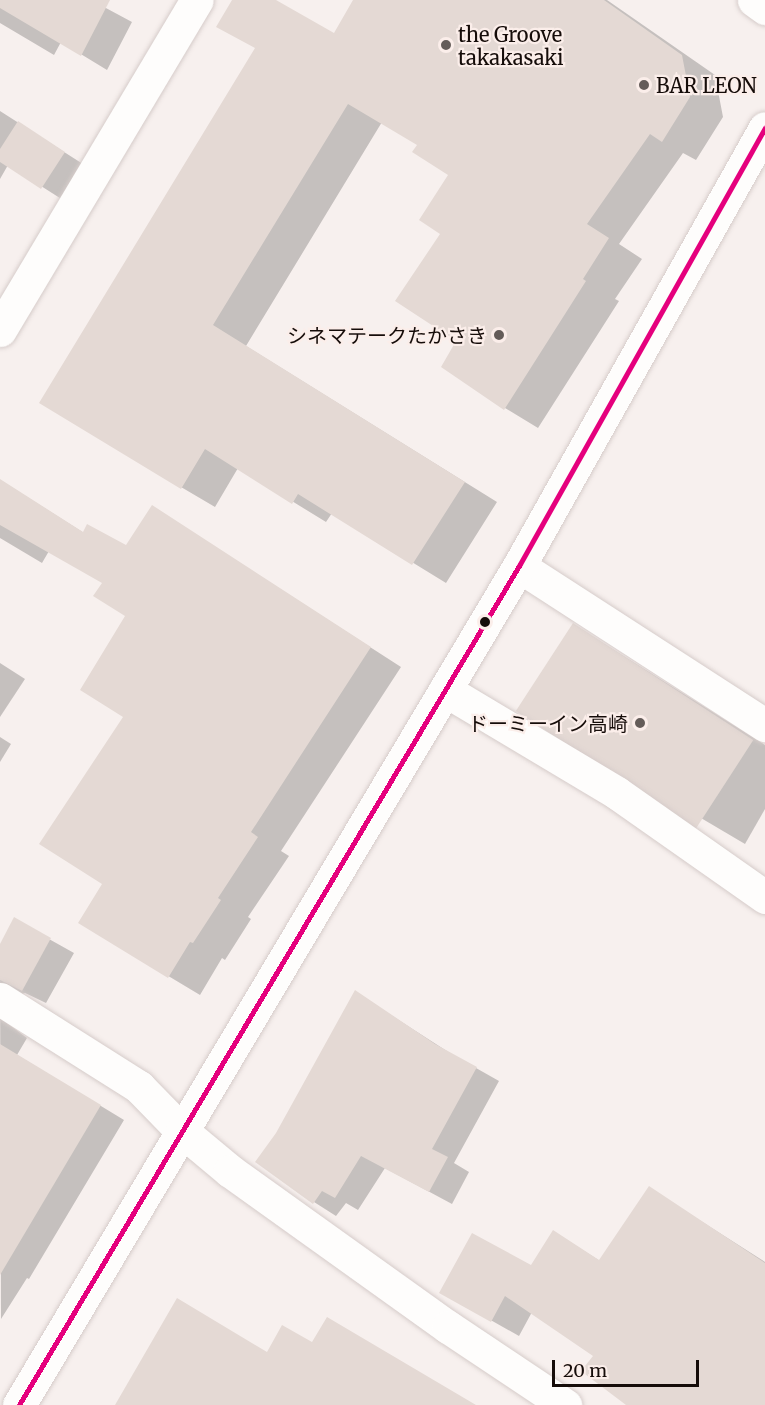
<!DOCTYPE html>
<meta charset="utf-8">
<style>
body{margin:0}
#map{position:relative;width:765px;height:1405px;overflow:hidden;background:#f7f0ee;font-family:Merriweather,"Noto Sans JP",serif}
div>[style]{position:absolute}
.shadow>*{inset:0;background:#0003}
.building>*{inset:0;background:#e4d9d4;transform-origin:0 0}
.roads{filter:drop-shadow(0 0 2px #d6ccca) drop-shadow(0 0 2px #d6ccca)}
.minor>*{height:33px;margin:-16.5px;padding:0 16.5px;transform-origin:16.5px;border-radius:16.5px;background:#fefdfc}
.major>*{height:33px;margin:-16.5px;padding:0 16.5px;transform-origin:16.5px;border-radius:16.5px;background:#fefdfc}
.bus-1>*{height:4.5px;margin:-2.25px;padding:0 2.25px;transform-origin:2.25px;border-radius:2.25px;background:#e5007d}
.dots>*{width:16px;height:16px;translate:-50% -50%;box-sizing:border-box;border:3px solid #fbeeea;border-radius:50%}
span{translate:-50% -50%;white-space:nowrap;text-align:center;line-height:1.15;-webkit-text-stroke:4.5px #fbeeea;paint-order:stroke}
.poi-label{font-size:20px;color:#150c09}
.left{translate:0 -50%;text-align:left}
.right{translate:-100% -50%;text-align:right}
.scale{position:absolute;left:552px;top:1360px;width:147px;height:27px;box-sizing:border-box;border:3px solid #150c09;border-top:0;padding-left:8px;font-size:18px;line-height:21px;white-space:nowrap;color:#150c09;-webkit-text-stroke:4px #fbeeea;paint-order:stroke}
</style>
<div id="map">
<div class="shadow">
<div style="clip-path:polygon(0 0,91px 0,132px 22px,107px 70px,61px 42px,54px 55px,0 23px)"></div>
<div style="clip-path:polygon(233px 0,273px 0,335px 35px,354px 0,607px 0,715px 75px,723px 117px,696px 160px,683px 153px,619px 244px,642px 259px,615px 299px,619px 301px,538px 428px,505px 408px,458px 340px,442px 233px,450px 174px,419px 144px,382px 122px,246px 346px,497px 502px,446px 583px,332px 513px,326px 522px,238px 468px,215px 507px,181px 487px,257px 48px)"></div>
<div style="clip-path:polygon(0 111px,86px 166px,63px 200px,8px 165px,0 179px)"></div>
<div style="clip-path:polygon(0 480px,84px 533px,127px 547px,153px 507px,401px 667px,281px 851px,289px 856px,248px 917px,251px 919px,225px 960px,222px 958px,200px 995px,80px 923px,104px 884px,125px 716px,127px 616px,104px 582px,49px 551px,42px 563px,0 538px)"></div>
<div style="clip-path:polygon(574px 625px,765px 745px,765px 809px,745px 844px,523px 713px)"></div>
<div style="clip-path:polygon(0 663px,25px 679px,0 717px)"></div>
<div style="clip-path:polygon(0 737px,11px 744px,0 762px)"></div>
<div style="clip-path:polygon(15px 920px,74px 953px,46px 1003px,25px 993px,15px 996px,5px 1013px,7px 1023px,27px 1038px,17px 1055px,124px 1120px,29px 1279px,27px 1278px,1px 1319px,0 947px)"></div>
<div style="clip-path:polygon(355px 992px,453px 1055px,499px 1081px,454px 1163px,469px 1172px,452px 1204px,385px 1168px,358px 1210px,346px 1203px,336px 1216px,314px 1202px,277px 1133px)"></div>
<div style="clip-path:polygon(649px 1188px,765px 1262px,765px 1405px,629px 1405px,595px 1356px,532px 1312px,519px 1336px,441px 1292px,531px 1267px,554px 1232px,600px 1261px)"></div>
</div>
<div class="building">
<div style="clip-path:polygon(0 0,110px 0,81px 56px,0 8px)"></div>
<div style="clip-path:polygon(232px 0,276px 0,334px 33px,353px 0,604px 0,682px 55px,690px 97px,662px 142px,650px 134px,587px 224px,609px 238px,583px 279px,586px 281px,504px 410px,441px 367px,456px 341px,395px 301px,440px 234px,419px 220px,448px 175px,412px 152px,417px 145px,348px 104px,213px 325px,465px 482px,412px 565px,298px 494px,292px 504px,205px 449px,181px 489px,39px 403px,255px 48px,216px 27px)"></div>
<div style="clip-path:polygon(18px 121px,65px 152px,41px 189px,0 162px,0 149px)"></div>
<div style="clip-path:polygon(0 479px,83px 532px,87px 524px,126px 545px,152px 505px,371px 647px,251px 832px,258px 837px,218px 898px,221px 900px,193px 943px,190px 942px,168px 978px,78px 923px,102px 884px,39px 844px,123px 717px,80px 690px,125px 616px,93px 596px,102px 583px,0 525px)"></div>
<div style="left:573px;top:623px;width:215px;height:105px;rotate:33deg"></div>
<div style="clip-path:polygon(14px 917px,51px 938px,22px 991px,0 980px,0 944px)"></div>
<div style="clip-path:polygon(355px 990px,435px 1044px,477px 1067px,432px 1149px,448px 1157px,429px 1192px,361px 1156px,335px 1198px,322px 1191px,313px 1204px,255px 1162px,276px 1133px)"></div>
<div style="clip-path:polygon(0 1044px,101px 1105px,0 1275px)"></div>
<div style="clip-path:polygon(649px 1186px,765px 1263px,765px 1405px,626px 1405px,581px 1371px,593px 1356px,505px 1296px,491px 1322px,439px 1293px,472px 1233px,531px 1265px,553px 1230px,599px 1260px)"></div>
<div style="clip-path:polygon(177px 1298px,267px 1352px,282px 1325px,312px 1342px,327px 1317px,476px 1405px,115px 1405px)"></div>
</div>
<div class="roads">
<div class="minor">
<div style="left:0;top:330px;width:384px;rotate:-59.2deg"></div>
<div style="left:519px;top:566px;width:293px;rotate:32.9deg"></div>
<div style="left:445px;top:690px;width:200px;rotate:30.9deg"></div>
<div style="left:617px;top:793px;width:181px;rotate:35.1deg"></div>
<div style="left:0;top:999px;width:165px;rotate:32.3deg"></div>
<div style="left:139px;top:1087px;width:62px;rotate:45.7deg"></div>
<div style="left:182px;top:1131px;width:62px;rotate:39.8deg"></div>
<div style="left:230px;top:1171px;width:268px;rotate:35.6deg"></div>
<div style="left:448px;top:1327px;width:141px;rotate:33.7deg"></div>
</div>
<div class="major">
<div style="left:754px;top:0;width:14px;rotate:36deg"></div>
<div style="left:19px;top:1405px;width:977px;rotate:-59.21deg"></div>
<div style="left:519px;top:566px;width:502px;rotate:-60.68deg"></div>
</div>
</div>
<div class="bus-1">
<div style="left:19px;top:1405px;width:977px;rotate:-59.21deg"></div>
<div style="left:519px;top:566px;width:502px;rotate:-60.68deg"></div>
</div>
<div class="dots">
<div style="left:446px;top:45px;background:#645c59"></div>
<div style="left:644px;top:85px;background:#645c59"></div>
<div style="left:499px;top:335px;background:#645c59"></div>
<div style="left:485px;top:622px;background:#150c09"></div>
<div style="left:640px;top:723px;background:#645c59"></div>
</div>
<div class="poi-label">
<span class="left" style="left:458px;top:46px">the Groove<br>takakasaki</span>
<span class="left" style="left:656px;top:85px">BAR LEON</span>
<span class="right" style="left:487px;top:335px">シネマテークたかさき</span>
<span class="right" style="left:628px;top:723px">ドーミーイン高崎</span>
</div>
<div class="scale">20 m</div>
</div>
